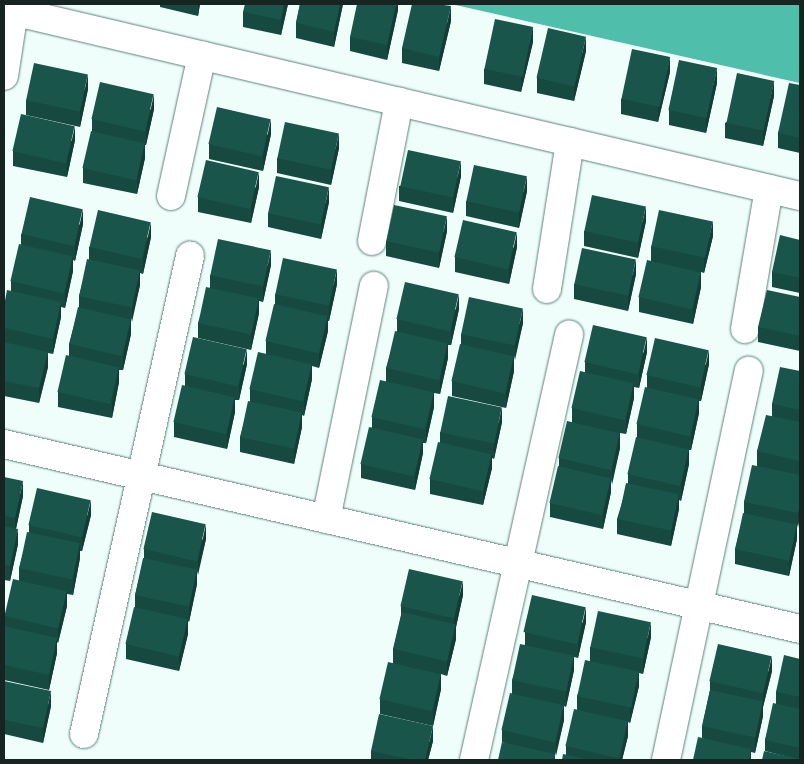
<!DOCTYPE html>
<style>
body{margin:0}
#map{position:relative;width:804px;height:764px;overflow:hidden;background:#effefb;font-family:"Exo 2",sans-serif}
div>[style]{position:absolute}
.water>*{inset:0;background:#4fbeaa}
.roads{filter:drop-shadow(0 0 1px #5d8179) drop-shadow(0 0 1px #5d8179)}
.minor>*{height:28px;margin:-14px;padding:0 14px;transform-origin:14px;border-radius:14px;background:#fff}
.wall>*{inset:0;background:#164940}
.shaded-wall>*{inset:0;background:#123c34}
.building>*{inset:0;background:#19554a;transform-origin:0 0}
span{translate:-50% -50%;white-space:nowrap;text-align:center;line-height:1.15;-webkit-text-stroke:5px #fff;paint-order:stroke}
.frame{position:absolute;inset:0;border:5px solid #172522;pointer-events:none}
</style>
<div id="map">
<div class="water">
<div style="clip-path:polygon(451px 4px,800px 4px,800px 83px)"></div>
</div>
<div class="roads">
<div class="minor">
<div style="left:4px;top:9px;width:818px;rotate:13.22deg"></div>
<div style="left:4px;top:76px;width:66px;rotate:-81.3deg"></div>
<div style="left:171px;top:196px;width:144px;rotate:-77.6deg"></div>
<div style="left:372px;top:241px;width:142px;rotate:-79deg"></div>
<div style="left:547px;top:289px;width:149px;rotate:-81.1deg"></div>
<div style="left:745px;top:329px;width:142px;rotate:-80.3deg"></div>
<div style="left:4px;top:444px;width:817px;rotate:13.08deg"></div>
<div style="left:326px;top:519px;width:238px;rotate:-78.4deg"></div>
<div style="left:84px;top:734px;width:490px;rotate:-77.5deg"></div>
<div style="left:474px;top:760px;width:436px;rotate:-77.4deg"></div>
<div style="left:666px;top:760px;width:398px;rotate:-78deg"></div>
</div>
</div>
<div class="wall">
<div style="clip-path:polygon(160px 4px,200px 4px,198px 16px,160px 7px)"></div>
<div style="clip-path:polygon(288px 4px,281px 35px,243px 27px,243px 12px)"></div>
<div style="clip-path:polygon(300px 4px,343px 4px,334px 47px,296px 38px,296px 23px)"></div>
<div style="clip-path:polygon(398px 4px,398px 10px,387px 60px,350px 51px,350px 37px)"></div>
<div style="clip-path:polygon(451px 21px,439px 71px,402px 63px,402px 48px)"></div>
<div style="clip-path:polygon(533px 42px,521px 92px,484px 84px,484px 69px)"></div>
<div style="clip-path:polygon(586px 51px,574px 101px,537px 93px,537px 78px)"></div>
<div style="clip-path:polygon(670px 72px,658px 122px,621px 114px,621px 99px)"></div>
<div style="clip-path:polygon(717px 83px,706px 133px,669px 125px,669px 110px)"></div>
<div style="clip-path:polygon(800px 85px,800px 153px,778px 148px,778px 133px)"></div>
<div style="clip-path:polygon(88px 89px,80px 127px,26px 115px,26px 100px)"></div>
<div style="clip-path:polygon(774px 96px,763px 146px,725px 138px,725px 123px)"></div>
<div style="clip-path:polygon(154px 109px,146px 145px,145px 145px,145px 158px,137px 194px,83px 183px,83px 168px,92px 131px,92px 119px)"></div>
<div style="clip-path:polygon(271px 134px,263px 171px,209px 159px,209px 144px)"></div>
<div style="clip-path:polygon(75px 140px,67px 177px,13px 166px,13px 151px)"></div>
<div style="clip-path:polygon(339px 148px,331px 185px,277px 173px,277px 158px)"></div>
<div style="clip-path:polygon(461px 176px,453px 213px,399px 201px,399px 186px)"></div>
<div style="clip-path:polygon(259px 187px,251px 223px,198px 212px,198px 197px)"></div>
<div style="clip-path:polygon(527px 191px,519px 228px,466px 216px,466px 201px)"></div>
<div style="clip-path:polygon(329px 202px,321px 239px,268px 227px,268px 213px)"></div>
<div style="clip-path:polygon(646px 221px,638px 258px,584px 246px,584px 231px)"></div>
<div style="clip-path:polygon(83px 224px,75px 261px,73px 260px,73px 271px,65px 308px,61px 307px,61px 317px,53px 354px,48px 353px,48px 367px,39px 403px,4px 396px,4px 306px,11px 291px,11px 281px,21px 245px,21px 234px)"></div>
<div style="clip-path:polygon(447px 231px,439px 268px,386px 256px,386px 241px)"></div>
<div style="clip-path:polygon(713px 236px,704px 273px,701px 272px,701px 287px,693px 324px,639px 312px,639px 297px,651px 261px,651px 246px)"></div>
<div style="clip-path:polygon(151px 237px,143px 274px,140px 273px,140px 285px,131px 322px,131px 334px,123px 370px,119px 370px,119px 382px,112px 418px,58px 407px,58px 392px,69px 356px,69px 344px,79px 307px,79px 296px,89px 259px,89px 247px)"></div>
<div style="clip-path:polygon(800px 240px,800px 293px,772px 287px,772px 272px)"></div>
<div style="clip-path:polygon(517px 247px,509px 284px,455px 272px,455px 257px)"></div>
<div style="clip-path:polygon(271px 265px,263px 302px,259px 301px,259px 313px,251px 350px,198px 338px,198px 323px,210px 287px,210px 275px)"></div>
<div style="clip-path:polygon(636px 274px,628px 311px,574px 299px,574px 284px)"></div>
<div style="clip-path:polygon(337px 284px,329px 321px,328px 321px,328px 331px,319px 368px,312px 366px,312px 379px,304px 416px,302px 415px,302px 427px,294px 464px,240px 452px,240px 437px,250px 401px,250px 389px,266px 354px,266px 341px,275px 305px,275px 294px)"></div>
<div style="clip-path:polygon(800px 297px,800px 351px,758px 342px,758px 327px)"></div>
<div style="clip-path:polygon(459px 309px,451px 345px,448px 345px,448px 358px,440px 394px,434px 393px,434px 407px,426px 443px,423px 443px,423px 453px,415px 490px,361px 478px,361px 464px,372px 427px,372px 417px,386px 382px,386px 368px,397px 332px,397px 319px)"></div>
<div style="clip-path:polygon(523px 323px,514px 360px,514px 371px,506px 408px,452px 396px,452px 381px,461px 345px,461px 334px)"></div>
<div style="clip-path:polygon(647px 352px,639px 388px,634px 387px,634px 398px,626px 434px,620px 433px,620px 448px,611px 484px,611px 492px,603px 529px,550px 517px,550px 503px,559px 466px,559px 458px,572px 422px,572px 408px,585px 372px,585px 362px)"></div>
<div style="clip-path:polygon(247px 364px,239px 400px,235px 400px,235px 412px,227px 449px,174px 437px,174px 422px,185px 386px,185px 374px)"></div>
<div style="clip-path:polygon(709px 364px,701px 401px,699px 401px,699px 413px,691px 450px,689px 450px,689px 464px,681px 501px,679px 500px,679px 509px,671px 546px,617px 534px,617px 519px,628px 483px,628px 474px,637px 438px,637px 424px,647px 387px,647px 375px)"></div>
<div style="clip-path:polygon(800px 371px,800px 516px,797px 528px,797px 539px,789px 576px,735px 564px,735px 549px,744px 513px,744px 502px,757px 466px,757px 451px,772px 416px,772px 404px)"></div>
<div style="clip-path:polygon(502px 422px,494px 459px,492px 458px,492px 468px,483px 505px,430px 494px,430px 479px,440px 442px,440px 432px)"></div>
<div style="clip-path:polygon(4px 477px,23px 496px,16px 529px,18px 544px,10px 581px,4px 580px)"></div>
<div style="clip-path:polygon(91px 515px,82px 551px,80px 551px,80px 558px,73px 595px,67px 594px,67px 606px,58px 643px,57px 642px,57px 653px,49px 690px,4px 680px,4px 627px,5px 626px,5px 616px,19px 581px,19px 568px,29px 532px,29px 525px)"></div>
<div style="clip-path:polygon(206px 539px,197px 575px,197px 584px,189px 622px,188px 621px,188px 634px,179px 671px,126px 659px,126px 644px,135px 608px,135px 595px,144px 558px,144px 549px)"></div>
<div style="clip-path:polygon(463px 595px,456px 627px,456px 639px,447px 676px,441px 674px,441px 689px,433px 726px,380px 714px,380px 699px,393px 664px,393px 649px,401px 615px,401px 606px)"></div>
<div style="clip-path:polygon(586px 622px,578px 658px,574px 657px,574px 670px,566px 707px,564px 706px,564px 720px,555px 756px,555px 760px,502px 742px,502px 730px,512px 694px,512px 680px,525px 644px,525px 632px)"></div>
<div style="clip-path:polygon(651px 637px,643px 674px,639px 673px,639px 686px,630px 723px,628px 722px,628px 736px,622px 760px,562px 760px,566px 755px,566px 746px,577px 710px,577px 696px,590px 661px,590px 647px)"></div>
<div style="clip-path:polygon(800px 659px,800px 760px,765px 751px,765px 740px,776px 704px,776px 692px)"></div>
<div style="clip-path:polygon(772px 671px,763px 707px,763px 716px,755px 753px,751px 752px,751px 760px,702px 738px,702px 726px,710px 690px,710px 681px)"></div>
<div style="clip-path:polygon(4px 681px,51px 706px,43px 743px,4px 734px)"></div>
<div style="clip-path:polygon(433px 741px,428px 760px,371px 760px,371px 751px)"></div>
</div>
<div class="shaded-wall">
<div style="clip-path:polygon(198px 4px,200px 4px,198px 16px)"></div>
<div style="clip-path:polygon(284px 4px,288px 4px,281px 35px,281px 20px)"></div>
<div style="clip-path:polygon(340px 4px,343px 4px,334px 47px,334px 32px)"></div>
<div style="clip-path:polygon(396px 4px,398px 4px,398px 10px,387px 60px,387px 45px)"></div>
<div style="clip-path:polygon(451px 6px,451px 21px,439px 71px,439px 57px)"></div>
<div style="clip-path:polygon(533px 27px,533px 42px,521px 92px,521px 77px)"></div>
<div style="clip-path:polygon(586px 37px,586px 51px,574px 101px,574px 87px)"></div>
<div style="clip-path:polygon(670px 57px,670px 72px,658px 122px,658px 107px)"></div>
<div style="clip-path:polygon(717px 68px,717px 83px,706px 133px,706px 118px)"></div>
<div style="clip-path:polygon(88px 74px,88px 89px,80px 127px,80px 112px)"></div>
<div style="clip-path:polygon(774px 81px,774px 96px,763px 146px,763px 131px)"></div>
<div style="clip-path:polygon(154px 94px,154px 109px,146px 145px,146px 131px)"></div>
<div style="clip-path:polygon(271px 119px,271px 134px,263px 171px,263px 156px)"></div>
<div style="clip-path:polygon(75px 126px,75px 140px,67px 177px,67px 162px)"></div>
<div style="clip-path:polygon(339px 133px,339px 148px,331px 185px,331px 170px)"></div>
<div style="clip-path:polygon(145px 143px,145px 158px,137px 194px,137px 180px)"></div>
<div style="clip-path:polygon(461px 161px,461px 176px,453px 213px,453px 198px)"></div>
<div style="clip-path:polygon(259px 172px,259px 187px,251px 223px,251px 209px)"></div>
<div style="clip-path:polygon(527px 176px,527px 191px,519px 228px,519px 213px)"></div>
<div style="clip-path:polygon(329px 187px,329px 202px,321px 239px,321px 224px)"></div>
<div style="clip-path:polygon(646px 206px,646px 221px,638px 258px,638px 243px)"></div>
<div style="clip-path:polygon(83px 209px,83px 224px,75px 261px,75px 246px)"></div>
<div style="clip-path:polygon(447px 216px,447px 231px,439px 268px,439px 253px)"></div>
<div style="clip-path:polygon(713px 221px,713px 236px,704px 273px,704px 258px)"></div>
<div style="clip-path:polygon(151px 222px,151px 237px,143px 274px,143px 259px)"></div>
<div style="clip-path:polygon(517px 232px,517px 247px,509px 284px,509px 269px)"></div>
<div style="clip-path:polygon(271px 250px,271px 265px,263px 302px,263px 287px)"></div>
<div style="clip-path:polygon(73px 256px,73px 271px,65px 308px,65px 293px)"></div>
<div style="clip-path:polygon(636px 259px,636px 274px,628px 311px,628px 296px)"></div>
<div style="clip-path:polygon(337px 269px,337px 284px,329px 321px,329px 306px)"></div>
<div style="clip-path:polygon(140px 270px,140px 285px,132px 322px,132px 307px)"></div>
<div style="clip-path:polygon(701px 272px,701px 287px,693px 324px,693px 309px)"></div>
<div style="clip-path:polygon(459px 294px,459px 309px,451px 345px,451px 331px)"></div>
<div style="clip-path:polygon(259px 298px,259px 313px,251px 350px,251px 335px)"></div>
<div style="clip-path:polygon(61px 302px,61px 317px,53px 354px,53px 339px)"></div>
<div style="clip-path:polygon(523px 308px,523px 323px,515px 360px,515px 345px)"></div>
<div style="clip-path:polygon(328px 316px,328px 331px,319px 368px,319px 353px)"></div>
<div style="clip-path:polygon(131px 319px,131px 334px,123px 370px,123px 356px)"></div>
<div style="clip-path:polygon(647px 337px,647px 352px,639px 388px,639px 373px)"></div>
<div style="clip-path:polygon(448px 343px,448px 358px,440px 394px,440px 380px)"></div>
<div style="clip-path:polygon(247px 349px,247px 364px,239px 400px,239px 386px)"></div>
<div style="clip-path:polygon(709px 350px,709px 364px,701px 401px,701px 386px)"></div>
<div style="clip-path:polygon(48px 352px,48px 367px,39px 403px,39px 388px)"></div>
<div style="clip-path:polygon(514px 356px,514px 371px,506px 408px,506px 393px)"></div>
<div style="clip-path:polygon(312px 364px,312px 379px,304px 416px,304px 401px)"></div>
<div style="clip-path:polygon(119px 367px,119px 382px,112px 418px,112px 404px)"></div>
<div style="clip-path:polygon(634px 383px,634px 398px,626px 434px,626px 420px)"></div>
<div style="clip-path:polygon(434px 392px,434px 407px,426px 443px,426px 429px)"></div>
<div style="clip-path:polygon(235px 397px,235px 412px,227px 449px,227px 434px)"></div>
<div style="clip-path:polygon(699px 399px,699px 413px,691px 450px,691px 435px)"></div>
<div style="clip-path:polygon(502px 407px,502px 422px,494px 459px,494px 444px)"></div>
<div style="clip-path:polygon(302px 412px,302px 427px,294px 464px,294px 449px)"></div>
<div style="clip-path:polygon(620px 433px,620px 448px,612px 485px,612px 470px)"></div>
<div style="clip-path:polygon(423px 439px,423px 453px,415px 490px,415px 475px)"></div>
<div style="clip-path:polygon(689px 449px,689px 464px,681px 501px,681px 486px)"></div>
<div style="clip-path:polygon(492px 454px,492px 468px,483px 505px,483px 490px)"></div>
<div style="clip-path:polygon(611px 478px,611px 492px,603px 529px,603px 514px)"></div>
<div style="clip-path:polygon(23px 481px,23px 496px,15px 533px,15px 518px)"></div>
<div style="clip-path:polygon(679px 494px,679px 509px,671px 546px,671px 531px)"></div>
<div style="clip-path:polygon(91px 500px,91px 515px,82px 551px,82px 537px)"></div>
<div style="clip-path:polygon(800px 502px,800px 516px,798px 528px,798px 513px)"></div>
<div style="clip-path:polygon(206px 524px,206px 539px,198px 575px,198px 561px)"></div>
<div style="clip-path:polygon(797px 524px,797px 539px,789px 576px,789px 561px)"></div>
<div style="clip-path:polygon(18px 529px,18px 544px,10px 581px,10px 566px)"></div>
<div style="clip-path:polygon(80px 543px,80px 558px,73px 595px,73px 580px)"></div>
<div style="clip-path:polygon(197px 569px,197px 584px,189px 622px,189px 607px)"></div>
<div style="clip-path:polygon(463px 581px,463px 595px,456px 627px,456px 639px,447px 676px,447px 661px,454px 629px,454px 617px)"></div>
<div style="clip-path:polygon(67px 591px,67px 606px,58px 643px,58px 628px)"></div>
<div style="clip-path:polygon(586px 607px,586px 622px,578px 658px,578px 644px)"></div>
<div style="clip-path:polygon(188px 619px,188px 634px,179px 671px,179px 656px)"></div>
<div style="clip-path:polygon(651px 622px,651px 637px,643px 674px,643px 659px)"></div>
<div style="clip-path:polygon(57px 638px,57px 653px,49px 690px,49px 675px)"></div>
<div style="clip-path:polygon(574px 655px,574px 670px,566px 707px,566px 692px)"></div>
<div style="clip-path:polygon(772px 656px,772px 671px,763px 707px,763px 693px)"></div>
<div style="clip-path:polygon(639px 671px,639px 686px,630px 723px,630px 708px)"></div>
<div style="clip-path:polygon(441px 674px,441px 689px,433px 726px,433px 711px)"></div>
<div style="clip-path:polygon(51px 691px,51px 706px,43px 743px,43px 728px)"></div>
<div style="clip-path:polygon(763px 701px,763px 716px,755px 753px,755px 738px)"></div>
<div style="clip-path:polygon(564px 705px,564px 720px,556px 756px,556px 742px)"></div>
<div style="clip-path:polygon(628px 721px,628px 736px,622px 760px,620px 760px)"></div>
<div style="clip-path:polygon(433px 726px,433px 741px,428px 760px,425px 760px)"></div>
<div style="clip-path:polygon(751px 749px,751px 760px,749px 760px)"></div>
</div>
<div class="building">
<div style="clip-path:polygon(245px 4px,284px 4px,281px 20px,243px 12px)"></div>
<div style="clip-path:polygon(300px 4px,340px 4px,334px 32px,296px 23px)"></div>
<div style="clip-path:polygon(357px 4px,396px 4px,387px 45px,350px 37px)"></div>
<div style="clip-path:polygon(412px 4px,437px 4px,451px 6px,439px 57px,402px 48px)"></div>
<div style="left:495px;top:19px;width:39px;height:51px;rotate:12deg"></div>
<div style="left:548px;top:28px;width:39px;height:51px;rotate:13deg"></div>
<div style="left:632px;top:49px;width:39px;height:51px;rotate:12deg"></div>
<div style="left:679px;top:60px;width:39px;height:51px;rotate:12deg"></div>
<div style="left:34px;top:63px;width:55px;height:38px;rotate:12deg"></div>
<div style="left:737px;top:73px;width:38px;height:51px;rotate:12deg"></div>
<div style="left:100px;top:82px;width:55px;height:38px;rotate:13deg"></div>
<div style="clip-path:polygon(789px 83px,800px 85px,800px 138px,778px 133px)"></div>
<div style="left:217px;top:107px;width:55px;height:38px;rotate:13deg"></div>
<div style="left:21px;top:114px;width:55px;height:38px;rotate:13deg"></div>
<div style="left:285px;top:122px;width:55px;height:37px;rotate:12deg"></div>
<div style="left:91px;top:131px;width:55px;height:38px;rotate:13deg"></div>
<div style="left:408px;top:150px;width:54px;height:37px;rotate:12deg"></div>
<div style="left:206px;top:160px;width:54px;height:38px;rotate:13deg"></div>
<div style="left:474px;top:165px;width:54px;height:37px;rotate:12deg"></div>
<div style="left:276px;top:176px;width:54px;height:38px;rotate:12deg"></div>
<div style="left:592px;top:195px;width:55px;height:37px;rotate:12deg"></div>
<div style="left:30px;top:197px;width:54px;height:38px;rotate:13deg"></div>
<div style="left:394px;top:205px;width:54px;height:37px;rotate:12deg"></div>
<div style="left:98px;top:210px;width:54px;height:38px;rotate:13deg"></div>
<div style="left:659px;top:210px;width:55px;height:37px;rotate:12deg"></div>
<div style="left:463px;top:220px;width:55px;height:38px;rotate:13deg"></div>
<div style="clip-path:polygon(780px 235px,800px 240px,800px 278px,772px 272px)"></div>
<div style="left:218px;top:239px;width:54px;height:37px;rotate:12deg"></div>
<div style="left:19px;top:244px;width:55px;height:38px;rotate:13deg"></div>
<div style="left:582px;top:248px;width:55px;height:37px;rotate:12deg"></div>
<div style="left:283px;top:258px;width:55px;height:37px;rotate:12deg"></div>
<div style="left:87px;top:259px;width:54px;height:38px;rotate:12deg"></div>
<div style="left:647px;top:260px;width:55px;height:38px;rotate:13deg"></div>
<div style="left:405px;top:282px;width:55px;height:38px;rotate:13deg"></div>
<div style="left:206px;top:287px;width:54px;height:37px;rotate:12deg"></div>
<div style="clip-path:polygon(7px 290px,61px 302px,53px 339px,4px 328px,4px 306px)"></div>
<div style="clip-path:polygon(767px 290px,800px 297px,800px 336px,758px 327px)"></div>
<div style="left:469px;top:297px;width:55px;height:38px;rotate:12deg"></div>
<div style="left:274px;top:304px;width:55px;height:38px;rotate:13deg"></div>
<div style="left:78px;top:307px;width:54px;height:38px;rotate:13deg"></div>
<div style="left:593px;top:325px;width:55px;height:38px;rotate:13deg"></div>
<div style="left:395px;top:331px;width:54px;height:38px;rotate:13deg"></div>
<div style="left:193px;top:337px;width:55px;height:38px;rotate:13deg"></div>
<div style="left:655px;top:338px;width:55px;height:38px;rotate:13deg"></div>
<div style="clip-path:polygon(4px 342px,48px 352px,39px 388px,4px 381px)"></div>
<div style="left:460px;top:344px;width:55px;height:38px;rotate:13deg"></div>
<div style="left:258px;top:352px;width:55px;height:38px;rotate:13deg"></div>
<div style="left:66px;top:355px;width:54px;height:38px;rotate:13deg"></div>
<div style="clip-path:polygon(780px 367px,800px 371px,800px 410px,772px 404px)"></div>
<div style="left:580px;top:371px;width:55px;height:38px;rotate:13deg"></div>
<div style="left:380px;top:380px;width:55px;height:38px;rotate:13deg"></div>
<div style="left:182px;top:385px;width:54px;height:38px;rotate:13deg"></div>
<div style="left:645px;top:387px;width:55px;height:38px;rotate:13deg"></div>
<div style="left:448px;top:396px;width:55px;height:37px;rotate:12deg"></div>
<div style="left:248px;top:401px;width:55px;height:37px;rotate:12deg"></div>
<div style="clip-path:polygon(766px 415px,800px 422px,800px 461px,757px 451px)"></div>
<div style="left:567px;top:421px;width:54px;height:38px;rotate:13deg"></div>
<div style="left:369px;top:427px;width:55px;height:38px;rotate:13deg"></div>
<div style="left:636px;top:437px;width:54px;height:38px;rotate:13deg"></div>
<div style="left:438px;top:442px;width:55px;height:38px;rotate:13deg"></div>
<div style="clip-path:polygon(752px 465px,800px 475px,800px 502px,798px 513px,744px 502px)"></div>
<div style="left:558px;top:466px;width:54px;height:38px;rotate:13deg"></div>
<div style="clip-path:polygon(4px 477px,23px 481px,15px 518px,4px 516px)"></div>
<div style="left:626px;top:483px;width:54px;height:37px;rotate:12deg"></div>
<div style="left:37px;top:488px;width:55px;height:38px;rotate:13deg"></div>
<div style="left:152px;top:512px;width:55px;height:38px;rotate:13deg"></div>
<div style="left:743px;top:513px;width:55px;height:37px;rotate:12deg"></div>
<div style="clip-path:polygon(4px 526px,18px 529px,10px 566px,4px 565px)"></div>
<div style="left:27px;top:532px;width:54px;height:37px;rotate:12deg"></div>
<div style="left:143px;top:558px;width:55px;height:38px;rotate:12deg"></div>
<div style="left:409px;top:569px;width:55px;height:38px;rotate:13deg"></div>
<div style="left:13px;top:579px;width:55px;height:38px;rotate:13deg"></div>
<div style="left:532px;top:595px;width:55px;height:38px;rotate:13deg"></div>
<div style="left:134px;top:607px;width:55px;height:38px;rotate:13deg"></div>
<div style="left:598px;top:611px;width:54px;height:37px;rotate:12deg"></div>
<div style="left:402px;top:612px;width:55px;height:38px;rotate:13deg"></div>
<div style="clip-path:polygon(4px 626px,57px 638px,49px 675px,4px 665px)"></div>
<div style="left:520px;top:644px;width:55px;height:37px;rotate:12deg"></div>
<div style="left:718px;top:644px;width:55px;height:38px;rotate:13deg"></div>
<div style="clip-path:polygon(784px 655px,800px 659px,800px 697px,776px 692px)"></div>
<div style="left:585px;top:660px;width:55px;height:37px;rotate:12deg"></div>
<div style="left:388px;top:662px;width:54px;height:38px;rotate:13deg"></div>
<div style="clip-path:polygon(4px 681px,51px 691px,43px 728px,4px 720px)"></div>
<div style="left:710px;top:690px;width:54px;height:37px;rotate:12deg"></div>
<div style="left:510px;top:693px;width:55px;height:38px;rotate:13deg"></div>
<div style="clip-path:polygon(773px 703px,800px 709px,800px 748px,765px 740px)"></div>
<div style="left:574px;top:709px;width:55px;height:38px;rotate:13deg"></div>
<div style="clip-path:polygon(379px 714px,433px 726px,425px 760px,413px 760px,371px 751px)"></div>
<div style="clip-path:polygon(698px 737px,751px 749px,749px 760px,693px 760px)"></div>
<div style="clip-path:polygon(502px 742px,555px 754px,554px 760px,498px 760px)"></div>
<div style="clip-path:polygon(764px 751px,800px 759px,800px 760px,762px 760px)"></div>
<div style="clip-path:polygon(563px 754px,590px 760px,562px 760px)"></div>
</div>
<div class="frame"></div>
</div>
